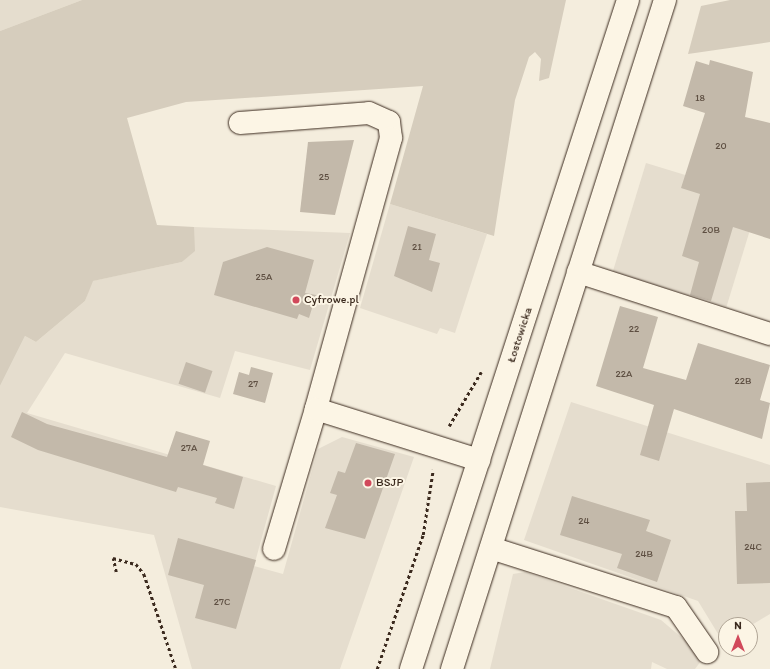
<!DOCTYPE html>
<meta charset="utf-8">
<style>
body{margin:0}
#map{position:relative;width:770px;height:669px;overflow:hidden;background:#f4eddd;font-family:Itim,sans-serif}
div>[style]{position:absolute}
.built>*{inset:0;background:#e5ddce;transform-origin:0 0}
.green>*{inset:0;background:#d6cdbd}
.building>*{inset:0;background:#c3b9aa;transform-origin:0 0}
.path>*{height:2.5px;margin-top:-1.25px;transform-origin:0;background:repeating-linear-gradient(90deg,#3b2a1e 0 3px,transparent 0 6px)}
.roads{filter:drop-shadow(0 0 1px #3b2a1e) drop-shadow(0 0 1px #3b2a1e)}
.minor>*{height:22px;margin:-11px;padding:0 11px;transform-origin:11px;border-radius:11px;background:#fcf5e5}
.major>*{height:22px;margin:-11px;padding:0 11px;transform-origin:11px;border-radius:11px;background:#fcf5e5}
.dots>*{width:11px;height:11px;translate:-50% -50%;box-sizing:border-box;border:2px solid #fcf5e5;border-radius:50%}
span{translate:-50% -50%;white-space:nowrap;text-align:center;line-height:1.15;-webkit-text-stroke:4px #fcf5e5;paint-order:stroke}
.number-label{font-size:10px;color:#5d4e41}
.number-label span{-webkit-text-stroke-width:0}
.poi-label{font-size:12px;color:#3b2a1e}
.left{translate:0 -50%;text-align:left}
.street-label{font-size:12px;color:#3b2a1e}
.north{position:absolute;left:718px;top:617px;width:40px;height:40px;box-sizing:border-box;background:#fcf5e5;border:1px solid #afa495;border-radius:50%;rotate:0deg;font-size:11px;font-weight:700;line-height:16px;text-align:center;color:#3b2a1e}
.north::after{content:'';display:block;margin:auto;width:14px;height:18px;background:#d1495b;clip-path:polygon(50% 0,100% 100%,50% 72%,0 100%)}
</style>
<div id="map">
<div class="built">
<div style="clip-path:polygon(0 0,82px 0,0 31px)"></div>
<div style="left:646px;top:163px;width:119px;height:114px;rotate:17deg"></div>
<div style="clip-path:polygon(390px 204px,487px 234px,455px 333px,440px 328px,437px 334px,360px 308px)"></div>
<div style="clip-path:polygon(194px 227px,350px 233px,310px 370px,235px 351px,220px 398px,65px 353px,27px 413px,276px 486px,254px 566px,283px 574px,318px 449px,342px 437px,414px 457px,340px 669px,192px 669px,154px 535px,0 507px,0 386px,25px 336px,36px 342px,85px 301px,92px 281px,182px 262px,194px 251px)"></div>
<div style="clip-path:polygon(571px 402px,770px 465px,770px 614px,750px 626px,726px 625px,723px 642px,698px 601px,524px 540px)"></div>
<div style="clip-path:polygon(525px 572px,661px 620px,688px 643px,701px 661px,695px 669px,667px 669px,652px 662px,651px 669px,490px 669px,513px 574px)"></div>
</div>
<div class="green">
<div style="clip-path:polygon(82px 0,566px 0,549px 78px,539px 81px,541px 59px,535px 52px,529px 57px,515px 100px,494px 236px,390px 204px,423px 86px,186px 102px,127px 118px,157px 225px,194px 227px,195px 251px,182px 262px,93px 281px,85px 301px,36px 342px,25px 336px,0 386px,0 31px)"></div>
<div style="clip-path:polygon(730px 0,770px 0,770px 42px,688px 54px,701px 6px)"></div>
</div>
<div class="building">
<div style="clip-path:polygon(710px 60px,753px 72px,745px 117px,770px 123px,770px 239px,733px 227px,711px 301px,690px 295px,699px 262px,682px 256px,700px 194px,681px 188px,705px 113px,683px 106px,696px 61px,709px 65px)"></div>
<div style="clip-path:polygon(354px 140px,335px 215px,300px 212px,308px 142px)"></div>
<div style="clip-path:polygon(408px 226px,436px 234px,429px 260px,440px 263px,432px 292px,394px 276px)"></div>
<div style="clip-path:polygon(267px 247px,314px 260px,305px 293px,316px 295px,309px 318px,299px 314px,297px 319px,214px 295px,223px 262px)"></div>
<div style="clip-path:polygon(620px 306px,658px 317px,643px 368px,686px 380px,698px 343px,770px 365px,760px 400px,770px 403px,762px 439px,674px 409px,659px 461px,640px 455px,654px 405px,596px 386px)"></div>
<div style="left:186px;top:362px;width:28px;height:23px;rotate:19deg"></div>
<div style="clip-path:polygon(251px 367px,273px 373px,265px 403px,233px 394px,239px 372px,249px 375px)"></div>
<div style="clip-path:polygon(22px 412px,47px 424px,167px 457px,176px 431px,210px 441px,203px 465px,243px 477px,234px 509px,215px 503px,217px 498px,178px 487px,176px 492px,38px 450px,11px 437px)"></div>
<div style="clip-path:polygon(356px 443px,395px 454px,365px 539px,325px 528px,337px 495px,330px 493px,338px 471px,345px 473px)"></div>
<div style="clip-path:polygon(770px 482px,770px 583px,737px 584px,735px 511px,747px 511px,746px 483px)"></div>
<div style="clip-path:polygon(572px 496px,650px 520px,646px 531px,671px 540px,657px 582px,617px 568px,622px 554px,560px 535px)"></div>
<div style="clip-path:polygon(178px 538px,256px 560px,236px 629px,195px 618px,204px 585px,168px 575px)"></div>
</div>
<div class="path">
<div style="left:449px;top:426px;width:63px;rotate:-59.3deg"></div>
<div style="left:116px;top:572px;width:14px;rotate:-102deg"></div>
<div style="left:113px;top:558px;width:24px;rotate:15deg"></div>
<div style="left:136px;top:564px;width:13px;rotate:51deg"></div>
<div style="left:144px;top:574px;width:100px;rotate:71.4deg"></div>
<div style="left:377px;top:669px;width:142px;rotate:-71.1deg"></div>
<div style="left:423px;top:535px;width:66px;rotate:-81.3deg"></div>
</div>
<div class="roads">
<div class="minor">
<div style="left:240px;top:123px;width:129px;rotate:-4.4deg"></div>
<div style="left:369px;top:113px;width:22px;rotate:24deg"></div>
<div style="left:389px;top:122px;width:16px;rotate:83deg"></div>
<div style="left:391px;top:138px;width:281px;rotate:105.5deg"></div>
<div style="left:316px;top:409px;width:146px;rotate:106.7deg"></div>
<div style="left:578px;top:272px;width:202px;rotate:17.9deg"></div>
<div style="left:316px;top:409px;width:171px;rotate:17.4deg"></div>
<div style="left:491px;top:548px;width:194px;rotate:17.7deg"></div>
<div style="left:676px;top:607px;width:55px;rotate:55.4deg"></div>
</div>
<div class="major">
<div style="left:411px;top:669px;width:703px;rotate:-72.03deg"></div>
<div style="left:452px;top:669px;width:702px;rotate:-72.34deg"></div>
</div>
</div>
<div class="dots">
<div style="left:296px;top:300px;background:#d1495b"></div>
<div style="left:368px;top:483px;background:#d1495b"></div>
</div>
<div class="number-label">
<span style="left:700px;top:98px">18</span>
<span style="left:721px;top:146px">20</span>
<span style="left:324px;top:177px">25</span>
<span style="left:711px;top:230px">20B</span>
<span style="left:417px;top:247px">21</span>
<span style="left:264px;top:277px">25A</span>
<span style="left:634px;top:329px">22</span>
<span style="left:624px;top:374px">22A</span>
<span style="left:743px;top:381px">22B</span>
<span style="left:253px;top:384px">27</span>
<span style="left:189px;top:448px">27A</span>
<span style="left:584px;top:521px">24</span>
<span style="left:753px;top:547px">24C</span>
<span style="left:644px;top:554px">24B</span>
<span style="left:222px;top:602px">27C</span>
</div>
<div class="poi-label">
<span class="left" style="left:304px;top:300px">Cyfrowe.pl</span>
<span class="left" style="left:376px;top:483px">BSJP</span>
</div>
<div class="street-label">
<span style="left:520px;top:335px;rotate:-72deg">Łostowicka</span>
</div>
<div class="north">N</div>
</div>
